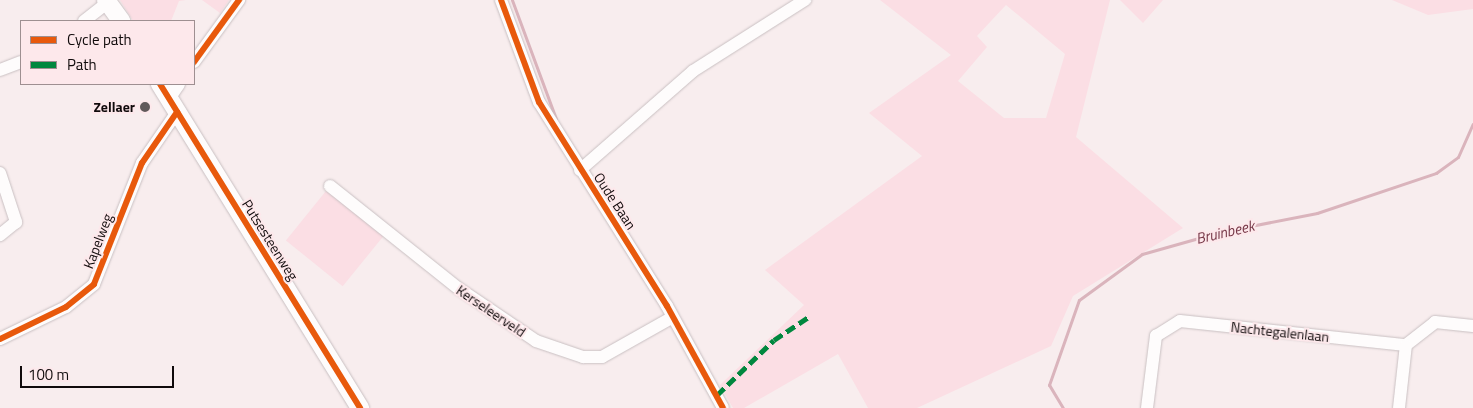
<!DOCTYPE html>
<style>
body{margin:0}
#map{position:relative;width:1473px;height:408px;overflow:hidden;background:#f8edee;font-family:"Titillium Web",sans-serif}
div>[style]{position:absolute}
.green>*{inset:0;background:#fbdee4;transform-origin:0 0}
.stream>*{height:3px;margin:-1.5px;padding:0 1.5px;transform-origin:1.5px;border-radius:1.5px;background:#dab4bc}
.roads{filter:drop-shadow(0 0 1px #c9c0c2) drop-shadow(0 0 1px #c9c0c2)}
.street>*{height:12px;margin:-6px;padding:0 6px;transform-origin:6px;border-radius:6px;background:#fefcfc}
.secondary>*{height:18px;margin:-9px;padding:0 9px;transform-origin:9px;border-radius:9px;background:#fefcfc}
.quiet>*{height:5px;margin-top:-2.5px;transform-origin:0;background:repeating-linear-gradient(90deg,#00873e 0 10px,transparent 0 15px)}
.cycleway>*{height:6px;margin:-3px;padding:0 3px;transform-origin:3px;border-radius:3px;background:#e8590c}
.dots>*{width:14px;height:14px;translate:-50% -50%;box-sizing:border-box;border:2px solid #fde8eb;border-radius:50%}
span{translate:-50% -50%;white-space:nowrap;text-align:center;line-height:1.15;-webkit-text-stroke:4px #fde8eb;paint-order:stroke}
.poi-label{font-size:14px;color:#100a0b;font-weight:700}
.right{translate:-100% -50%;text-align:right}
.street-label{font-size:14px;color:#100a0b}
.water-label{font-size:15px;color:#753646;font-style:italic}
.legend{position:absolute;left:20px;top:20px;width:175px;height:65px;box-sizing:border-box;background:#fde8eb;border:1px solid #9e8f91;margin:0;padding:6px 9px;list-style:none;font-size:15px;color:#100a0b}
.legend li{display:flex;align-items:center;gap:10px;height:25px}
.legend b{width:25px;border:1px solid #9e8f91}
.scale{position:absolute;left:20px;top:366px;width:154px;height:22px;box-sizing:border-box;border:2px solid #100a0b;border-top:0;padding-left:6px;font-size:15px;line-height:18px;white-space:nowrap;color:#100a0b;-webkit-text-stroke:4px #fde8eb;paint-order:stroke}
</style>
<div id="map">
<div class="green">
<div style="clip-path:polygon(120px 0,186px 0,179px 1px,171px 21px,133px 21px)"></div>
<div style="clip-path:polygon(202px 0,229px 0,220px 13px)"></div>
<div style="clip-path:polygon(evenodd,880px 0,1110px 0,1076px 137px,1183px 228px,1073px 296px,1051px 346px,917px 408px,868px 408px,838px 354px,744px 408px,733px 408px,720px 385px,804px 305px,765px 270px,922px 156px,869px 113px,951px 55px,880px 0,1006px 5px,1065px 54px,1046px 118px,1004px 118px,958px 81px,987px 47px,977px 36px,1006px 5px)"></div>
<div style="clip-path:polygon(1120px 0,1163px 0,1143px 23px)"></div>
<div style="clip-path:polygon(1392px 0,1473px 0,1473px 9px,1428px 15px)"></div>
<div style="left:330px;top:186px;width:73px;height:70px;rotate:39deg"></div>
</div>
<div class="stream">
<div style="left:512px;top:0;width:127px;rotate:69.7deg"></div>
<div style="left:1063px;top:408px;width:27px;rotate:-121deg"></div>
<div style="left:1049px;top:385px;width:90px;rotate:-70.6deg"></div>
<div style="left:1079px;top:300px;width:78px;rotate:-36.1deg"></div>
<div style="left:1142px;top:254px;width:81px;rotate:-15.8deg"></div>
<div style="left:1220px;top:232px;width:99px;rotate:-11.1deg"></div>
<div style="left:1317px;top:213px;width:126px;rotate:-18.6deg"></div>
<div style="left:1436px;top:173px;width:27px;rotate:-36deg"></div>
<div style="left:1458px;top:157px;width:36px;rotate:-66deg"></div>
</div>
<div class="roads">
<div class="street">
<div style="left:501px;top:0;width:109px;rotate:69.6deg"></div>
<div style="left:539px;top:102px;width:241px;rotate:57.9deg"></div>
<div style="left:667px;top:306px;width:116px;rotate:61.2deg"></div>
<div style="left:84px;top:21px;width:34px;rotate:-38deg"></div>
<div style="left:194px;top:62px;width:77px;rotate:-54deg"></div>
<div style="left:0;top:70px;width:22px;rotate:-21deg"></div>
<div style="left:169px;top:99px;width:18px;rotate:-56deg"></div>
<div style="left:580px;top:170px;width:150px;rotate:-41.2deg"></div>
<div style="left:693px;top:71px;width:133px;rotate:-32.4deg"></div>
<div style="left:0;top:173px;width:52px;rotate:71.9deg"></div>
<div style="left:16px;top:222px;width:21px;rotate:141deg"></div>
<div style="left:330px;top:186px;width:164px;rotate:38.6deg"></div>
<div style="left:458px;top:288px;width:94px;rotate:34.2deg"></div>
<div style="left:536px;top:341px;width:50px;rotate:18.8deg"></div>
<div style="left:583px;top:357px;width:19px"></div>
<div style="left:602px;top:357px;width:81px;rotate:-29.4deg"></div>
<div style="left:0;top:339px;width:73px;rotate:-25.9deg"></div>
<div style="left:66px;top:307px;width:36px;rotate:-39deg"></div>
<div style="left:94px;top:284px;width:130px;rotate:-68.4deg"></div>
<div style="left:142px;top:163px;width:62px;rotate:-55.5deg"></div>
<div style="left:1147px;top:408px;width:73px;rotate:-82.9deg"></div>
<div style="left:1156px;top:336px;width:28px;rotate:-32deg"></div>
<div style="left:1180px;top:321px;width:227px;rotate:6.1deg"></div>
<div style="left:1406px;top:345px;width:37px;rotate:-38deg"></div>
<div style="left:1435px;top:322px;width:38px;rotate:6deg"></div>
<div style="left:1399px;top:408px;width:63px;rotate:-83.7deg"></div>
</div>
<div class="secondary">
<div style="left:106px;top:0;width:26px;rotate:54deg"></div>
<div style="left:160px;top:84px;width:381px;rotate:58.3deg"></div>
</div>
</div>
<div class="quiet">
<div style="left:717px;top:395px;width:79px;rotate:-44deg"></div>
<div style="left:774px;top:340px;width:43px;rotate:-33.7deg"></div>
</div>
<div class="cycleway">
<div style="left:501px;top:0;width:109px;rotate:69.6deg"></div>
<div style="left:539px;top:102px;width:241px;rotate:57.9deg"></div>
<div style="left:667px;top:306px;width:116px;rotate:61.2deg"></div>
<div style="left:194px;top:62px;width:77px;rotate:-54deg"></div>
<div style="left:160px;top:84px;width:381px;rotate:58.3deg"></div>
<div style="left:0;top:339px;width:73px;rotate:-25.9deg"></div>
<div style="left:66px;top:307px;width:36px;rotate:-39deg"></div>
<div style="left:94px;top:284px;width:130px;rotate:-68.4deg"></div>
<div style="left:142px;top:163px;width:62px;rotate:-55.5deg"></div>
</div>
<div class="dots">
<div style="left:145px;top:107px;background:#61595a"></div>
</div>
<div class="poi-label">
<span class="right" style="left:135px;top:107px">Zellaer</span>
</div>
<div class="street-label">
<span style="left:615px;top:201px;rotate:57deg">Oude Baan</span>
<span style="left:270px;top:240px;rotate:58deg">Putsesteenweg</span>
<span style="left:98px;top:241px;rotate:-69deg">Kapelweg</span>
<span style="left:491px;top:311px;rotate:34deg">Kerseleerveld</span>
<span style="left:1280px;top:332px;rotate:6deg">Nachtegalenlaan</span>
</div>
<div class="water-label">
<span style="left:1225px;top:232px;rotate:-13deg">Bruinbeek</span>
</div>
<ul class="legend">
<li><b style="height:6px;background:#e8590c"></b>Cycle path</li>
<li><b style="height:6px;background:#00873e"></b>Path</li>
</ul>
<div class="scale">100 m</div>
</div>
